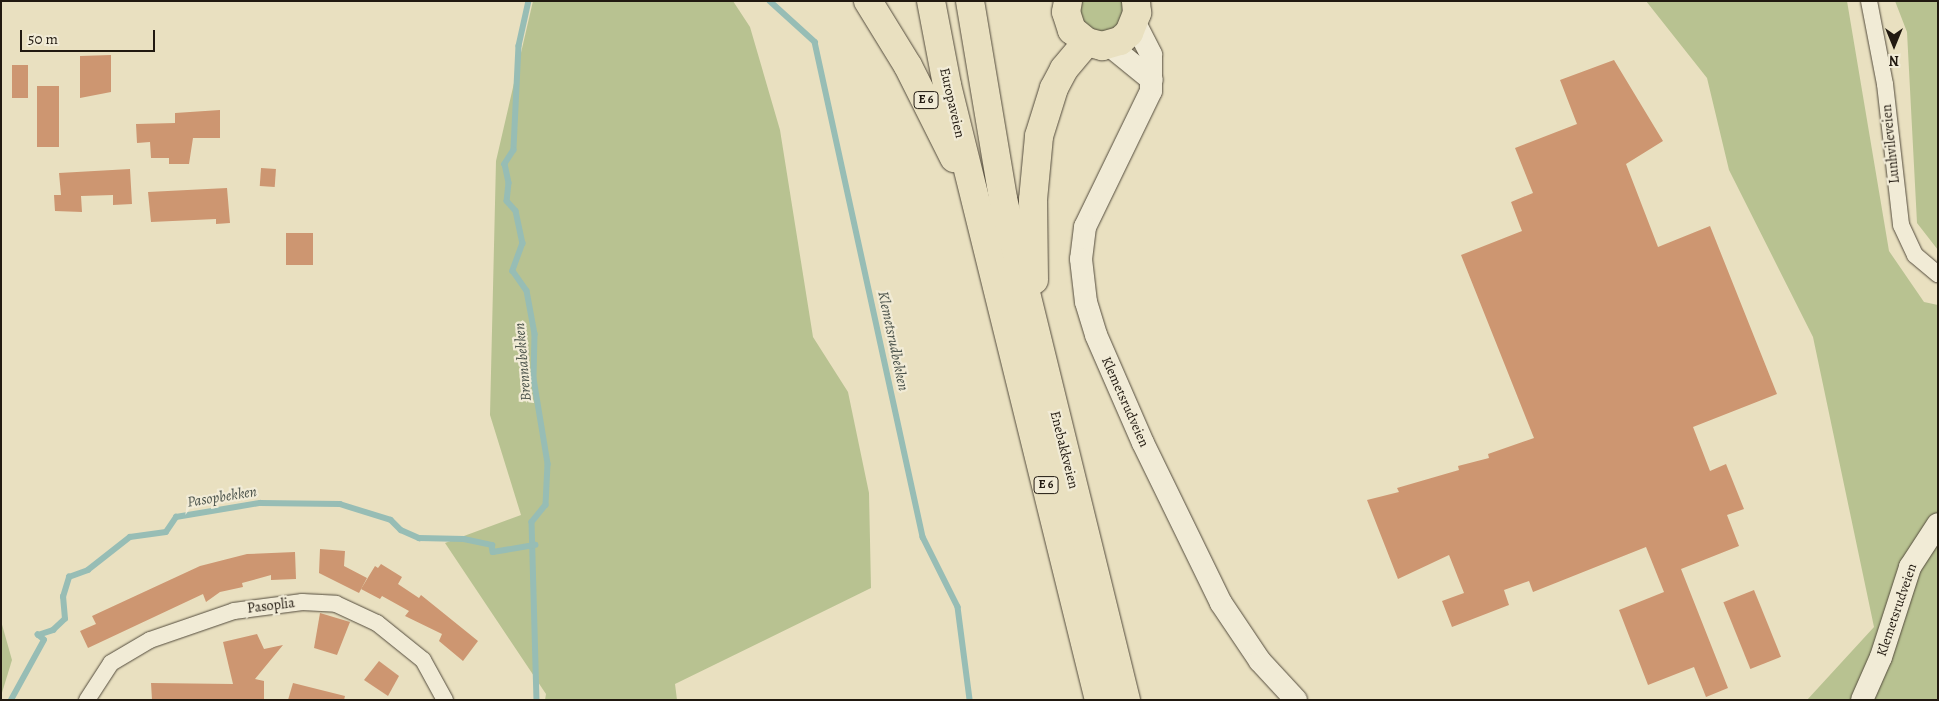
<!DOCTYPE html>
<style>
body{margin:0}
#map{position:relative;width:1939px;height:701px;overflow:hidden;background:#e9e0c0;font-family:Alegreya,serif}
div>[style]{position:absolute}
.green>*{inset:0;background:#b8c291}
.stream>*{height:5.5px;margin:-2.75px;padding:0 2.75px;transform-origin:2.75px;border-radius:2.75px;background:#97bdb5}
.building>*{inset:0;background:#cd9671;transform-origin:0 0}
.roads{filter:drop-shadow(0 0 1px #534b3c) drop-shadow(0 0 1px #534b3c)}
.street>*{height:16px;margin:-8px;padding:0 8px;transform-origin:8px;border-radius:8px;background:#f1ebd6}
.secondary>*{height:22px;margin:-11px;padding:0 11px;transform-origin:11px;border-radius:11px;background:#f1ebd6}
.highway>*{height:28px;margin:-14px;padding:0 14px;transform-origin:14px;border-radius:14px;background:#e9e0c0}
span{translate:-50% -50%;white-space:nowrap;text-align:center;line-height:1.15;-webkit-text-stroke:4.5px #f1ebd6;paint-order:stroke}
.shield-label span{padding:1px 4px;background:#f1ebd6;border:1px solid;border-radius:4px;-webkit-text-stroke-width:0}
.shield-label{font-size:12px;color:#211910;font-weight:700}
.street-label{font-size:14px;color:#211910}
.water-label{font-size:15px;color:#4a524a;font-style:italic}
.frame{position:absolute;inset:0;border:2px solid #211910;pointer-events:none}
.north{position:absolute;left:1869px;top:20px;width:50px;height:50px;-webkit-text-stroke:4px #f1ebd6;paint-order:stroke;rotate:180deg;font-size:14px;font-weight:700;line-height:20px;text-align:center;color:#211910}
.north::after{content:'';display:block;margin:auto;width:18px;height:22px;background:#211910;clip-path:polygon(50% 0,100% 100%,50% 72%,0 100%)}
.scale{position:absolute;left:20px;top:30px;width:135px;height:22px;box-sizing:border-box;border:2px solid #211910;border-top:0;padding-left:6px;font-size:15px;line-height:18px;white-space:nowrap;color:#211910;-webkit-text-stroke:4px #f1ebd6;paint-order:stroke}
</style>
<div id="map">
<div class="green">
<div style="clip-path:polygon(533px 1px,733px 1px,750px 27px,780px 130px,813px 337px,848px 392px,869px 493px,871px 588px,675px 684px,677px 700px,545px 700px,546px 694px,445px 543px,521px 515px,490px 415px,496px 161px)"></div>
<div style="clip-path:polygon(1081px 1px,1125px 1px,1119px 29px,1094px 33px,1080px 18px)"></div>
<div style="clip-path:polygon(1646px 1px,1847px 1px,1889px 251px,1924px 302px,1938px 305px,1938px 700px,1807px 700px,1874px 627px,1813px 337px,1729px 170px,1707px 78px)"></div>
<div style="clip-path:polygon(1895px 1px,1938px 1px,1938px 250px,1917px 223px,1907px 32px)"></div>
<div style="clip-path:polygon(1px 621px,12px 660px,1px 696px)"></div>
</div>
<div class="stream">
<div style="left:529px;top:1px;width:46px;rotate:102.5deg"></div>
<div style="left:519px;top:46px;width:104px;rotate:92.8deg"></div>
<div style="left:514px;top:150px;width:17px;rotate:123deg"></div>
<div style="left:505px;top:164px;width:19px;rotate:78deg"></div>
<div style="left:509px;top:183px;width:18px;rotate:96deg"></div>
<div style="left:507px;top:201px;width:13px;rotate:48deg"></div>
<div style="left:516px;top:211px;width:33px;rotate:78deg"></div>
<div style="left:523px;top:243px;width:30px;rotate:110deg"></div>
<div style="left:513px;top:271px;width:24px;rotate:55deg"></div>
<div style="left:527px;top:291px;width:44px;rotate:79.5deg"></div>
<div style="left:535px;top:334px;width:45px;rotate:91.3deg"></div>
<div style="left:534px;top:379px;width:86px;rotate:80.6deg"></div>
<div style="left:548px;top:464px;width:41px;rotate:92.8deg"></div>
<div style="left:546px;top:505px;width:22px;rotate:129deg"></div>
<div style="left:532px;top:522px;width:178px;rotate:88.4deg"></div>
<div style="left:770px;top:1px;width:61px;rotate:42.3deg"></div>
<div style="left:815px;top:42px;width:507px;rotate:77.69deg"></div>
<div style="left:923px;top:537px;width:78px;rotate:63.4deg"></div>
<div style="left:958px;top:607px;width:94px;rotate:82.6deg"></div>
<div style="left:11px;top:700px;width:68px;rotate:-61.2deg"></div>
<div style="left:44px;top:640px;width:8px;rotate:-140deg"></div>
<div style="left:38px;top:635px;width:16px;rotate:-18deg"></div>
<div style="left:53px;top:630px;width:16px;rotate:-43deg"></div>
<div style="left:65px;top:619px;width:22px;rotate:-95deg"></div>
<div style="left:63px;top:597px;width:21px;rotate:-73deg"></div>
<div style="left:69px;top:577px;width:20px;rotate:-20deg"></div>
<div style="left:88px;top:570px;width:53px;rotate:-38.2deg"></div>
<div style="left:130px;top:537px;width:36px;rotate:-8deg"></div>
<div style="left:166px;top:532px;width:18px;rotate:-56deg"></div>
<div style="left:176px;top:517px;width:85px;rotate:-9.5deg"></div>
<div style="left:260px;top:503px;width:80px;rotate:0.7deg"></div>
<div style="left:340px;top:504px;width:53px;rotate:17.4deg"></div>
<div style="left:391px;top:520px;width:14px;rotate:45deg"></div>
<div style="left:401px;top:530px;width:20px;rotate:24deg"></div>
<div style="left:419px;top:538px;width:45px;rotate:1.3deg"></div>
<div style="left:464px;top:539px;width:29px;rotate:12deg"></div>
<div style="left:492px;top:545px;width:7px;rotate:82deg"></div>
<div style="left:493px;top:552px;width:43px;rotate:-9.5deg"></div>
</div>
<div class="building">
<div style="clip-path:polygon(111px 55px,111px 92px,80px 98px,80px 56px)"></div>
<div style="clip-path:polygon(1614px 60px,1663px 141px,1626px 164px,1658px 247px,1710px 226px,1777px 394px,1693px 427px,1710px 471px,1726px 464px,1744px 509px,1727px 515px,1739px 546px,1681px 569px,1728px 688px,1706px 697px,1694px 667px,1648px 685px,1619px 610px,1664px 592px,1646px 547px,1533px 592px,1529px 581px,1504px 590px,1509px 605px,1452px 627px,1442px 601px,1464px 593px,1449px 555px,1398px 579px,1367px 500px,1399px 492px,1397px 488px,1459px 470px,1458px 466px,1489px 458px,1488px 454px,1534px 438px,1461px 255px,1522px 231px,1511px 202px,1533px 193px,1515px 148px,1577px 124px,1560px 80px)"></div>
<div style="left:12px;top:65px;width:16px;height:33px"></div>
<div style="left:37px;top:86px;width:22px;height:61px"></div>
<div style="clip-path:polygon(220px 110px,220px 138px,193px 138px,189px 164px,169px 164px,169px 158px,151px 158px,150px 142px,137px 143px,136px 124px,175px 123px,175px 113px)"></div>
<div style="left:261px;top:168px;width:15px;height:18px;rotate:4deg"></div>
<div style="clip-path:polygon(130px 169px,132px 204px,113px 205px,113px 195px,81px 196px,82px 212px,55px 211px,54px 195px,61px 195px,59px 173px)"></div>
<div style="clip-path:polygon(227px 188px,230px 223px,216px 224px,216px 219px,151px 222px,148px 192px)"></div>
<div style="left:286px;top:233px;width:27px;height:32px"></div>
<div style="clip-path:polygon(320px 549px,345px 551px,344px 566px,367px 578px,359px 593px,319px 573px)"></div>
<div style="clip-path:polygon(295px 552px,296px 579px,271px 580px,271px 575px,242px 583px,243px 587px,220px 592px,206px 602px,203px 594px,88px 648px,80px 631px,96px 624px,92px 616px,200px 566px,247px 554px)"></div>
<div style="clip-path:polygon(381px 564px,402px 577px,398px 584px,419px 598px,421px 595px,478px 641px,463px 661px,439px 641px,442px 634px,405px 616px,409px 611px,382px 596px,380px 599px,361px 589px,375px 566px,378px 568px)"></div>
<div style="left:1754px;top:590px;width:72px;height:33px;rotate:68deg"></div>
<div style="clip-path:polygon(320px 613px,350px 622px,337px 655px,314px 648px)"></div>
<div style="clip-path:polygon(257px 634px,264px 649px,283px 645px,255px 679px,264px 681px,264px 700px,152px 700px,151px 683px,233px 684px,223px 642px)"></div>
<div style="clip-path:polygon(379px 661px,399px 676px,388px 696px,364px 680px)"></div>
<div style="clip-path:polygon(293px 683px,345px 696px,344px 700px,288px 700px)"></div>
</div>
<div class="roads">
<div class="street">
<div style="left:1869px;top:1px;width:85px;rotate:79.1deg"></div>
<div style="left:1885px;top:84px;width:142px;rotate:83.5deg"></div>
<div style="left:1901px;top:225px;width:33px;rotate:65deg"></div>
<div style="left:1915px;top:255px;width:30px;rotate:40deg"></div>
<div style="left:87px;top:700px;width:44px;rotate:-57deg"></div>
<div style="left:111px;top:663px;width:45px;rotate:-30.5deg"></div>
<div style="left:150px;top:640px;width:89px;rotate:-19deg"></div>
<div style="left:234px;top:611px;width:69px;rotate:-7.5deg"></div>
<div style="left:302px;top:602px;width:34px;rotate:3deg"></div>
<div style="left:336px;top:604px;width:45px;rotate:24.9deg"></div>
<div style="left:377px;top:623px;width:59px;rotate:38.8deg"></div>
<div style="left:423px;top:660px;width:46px;rotate:61.2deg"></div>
</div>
<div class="secondary">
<div style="left:1135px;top:23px;width:36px;rotate:63deg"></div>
<div style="left:1151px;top:55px;width:36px;rotate:90deg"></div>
<div style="left:1151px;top:91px;width:151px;rotate:115.9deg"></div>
<div style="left:1085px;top:227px;width:32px;rotate:97deg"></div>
<div style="left:1081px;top:259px;width:43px;rotate:83.4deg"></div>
<div style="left:1086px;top:302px;width:34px;rotate:73deg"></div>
<div style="left:1096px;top:335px;width:118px;rotate:66.5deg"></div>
<div style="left:1143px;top:443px;width:178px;rotate:64deg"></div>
<div style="left:1221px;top:603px;width:70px;rotate:56.1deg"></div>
<div style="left:1260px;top:661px;width:53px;rotate:47.3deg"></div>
<div style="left:1109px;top:45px;width:55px;rotate:39.1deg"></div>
<div style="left:1862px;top:700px;width:47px;rotate:-66.2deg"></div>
<div style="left:1881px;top:657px;width:95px;rotate:-72.1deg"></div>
<div style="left:1910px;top:567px;width:51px;rotate:-56.9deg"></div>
</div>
<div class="highway">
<div style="left:868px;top:1px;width:76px;rotate:58.4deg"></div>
<div style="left:908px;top:66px;width:103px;rotate:63.4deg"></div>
<div style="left:931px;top:1px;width:86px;rotate:79.2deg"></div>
<div style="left:947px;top:85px;width:634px;rotate:76.12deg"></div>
<div style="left:970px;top:1px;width:201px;rotate:80.5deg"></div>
<div style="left:1003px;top:199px;width:516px;rotate:76.21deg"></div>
<div style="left:1068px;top:1px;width:11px;rotate:100deg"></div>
<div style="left:1066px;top:12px;width:19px;rotate:72deg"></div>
<div style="left:1072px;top:30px;width:19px;rotate:39deg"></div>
<div style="left:1087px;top:42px;width:16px;rotate:15deg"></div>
<div style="left:1102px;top:46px;width:19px;rotate:-16deg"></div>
<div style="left:1120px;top:41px;width:12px;rotate:-42deg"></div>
<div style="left:1129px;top:33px;width:22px;rotate:-68deg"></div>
<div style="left:1137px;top:13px;width:12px;rotate:-95deg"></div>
<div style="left:1034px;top:280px;width:80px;rotate:-90.7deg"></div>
<div style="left:1033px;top:200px;width:64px;rotate:-84.6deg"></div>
<div style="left:1039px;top:136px;width:50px;rotate:-72.6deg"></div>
<div style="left:1054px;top:88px;width:21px;rotate:-62deg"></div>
<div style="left:1064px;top:69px;width:35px;rotate:-50deg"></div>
</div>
</div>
<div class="shield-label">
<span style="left:926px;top:100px">E 6</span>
<span style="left:1046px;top:485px">E 6</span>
</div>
<div class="street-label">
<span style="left:952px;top:103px;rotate:77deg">Europaveien</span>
<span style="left:1891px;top:144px;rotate:-96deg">Lunhvileveien</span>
<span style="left:1125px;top:402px;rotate:66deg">Klemetsrudveien</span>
<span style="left:1064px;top:450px;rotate:76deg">Enebakkveien</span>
<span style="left:271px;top:606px;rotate:-7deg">Pasoplia</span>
<span style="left:1897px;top:610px;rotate:-71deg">Klemetsrudveien</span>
</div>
<div class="water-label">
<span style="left:893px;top:341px;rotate:78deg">Klemetsrudbekken</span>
<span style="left:523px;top:362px;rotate:-95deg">Brennabekken</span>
<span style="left:222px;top:497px;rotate:-9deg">Pasopbekken</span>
</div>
<div class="frame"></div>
<div class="north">N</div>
<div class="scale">50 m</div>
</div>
